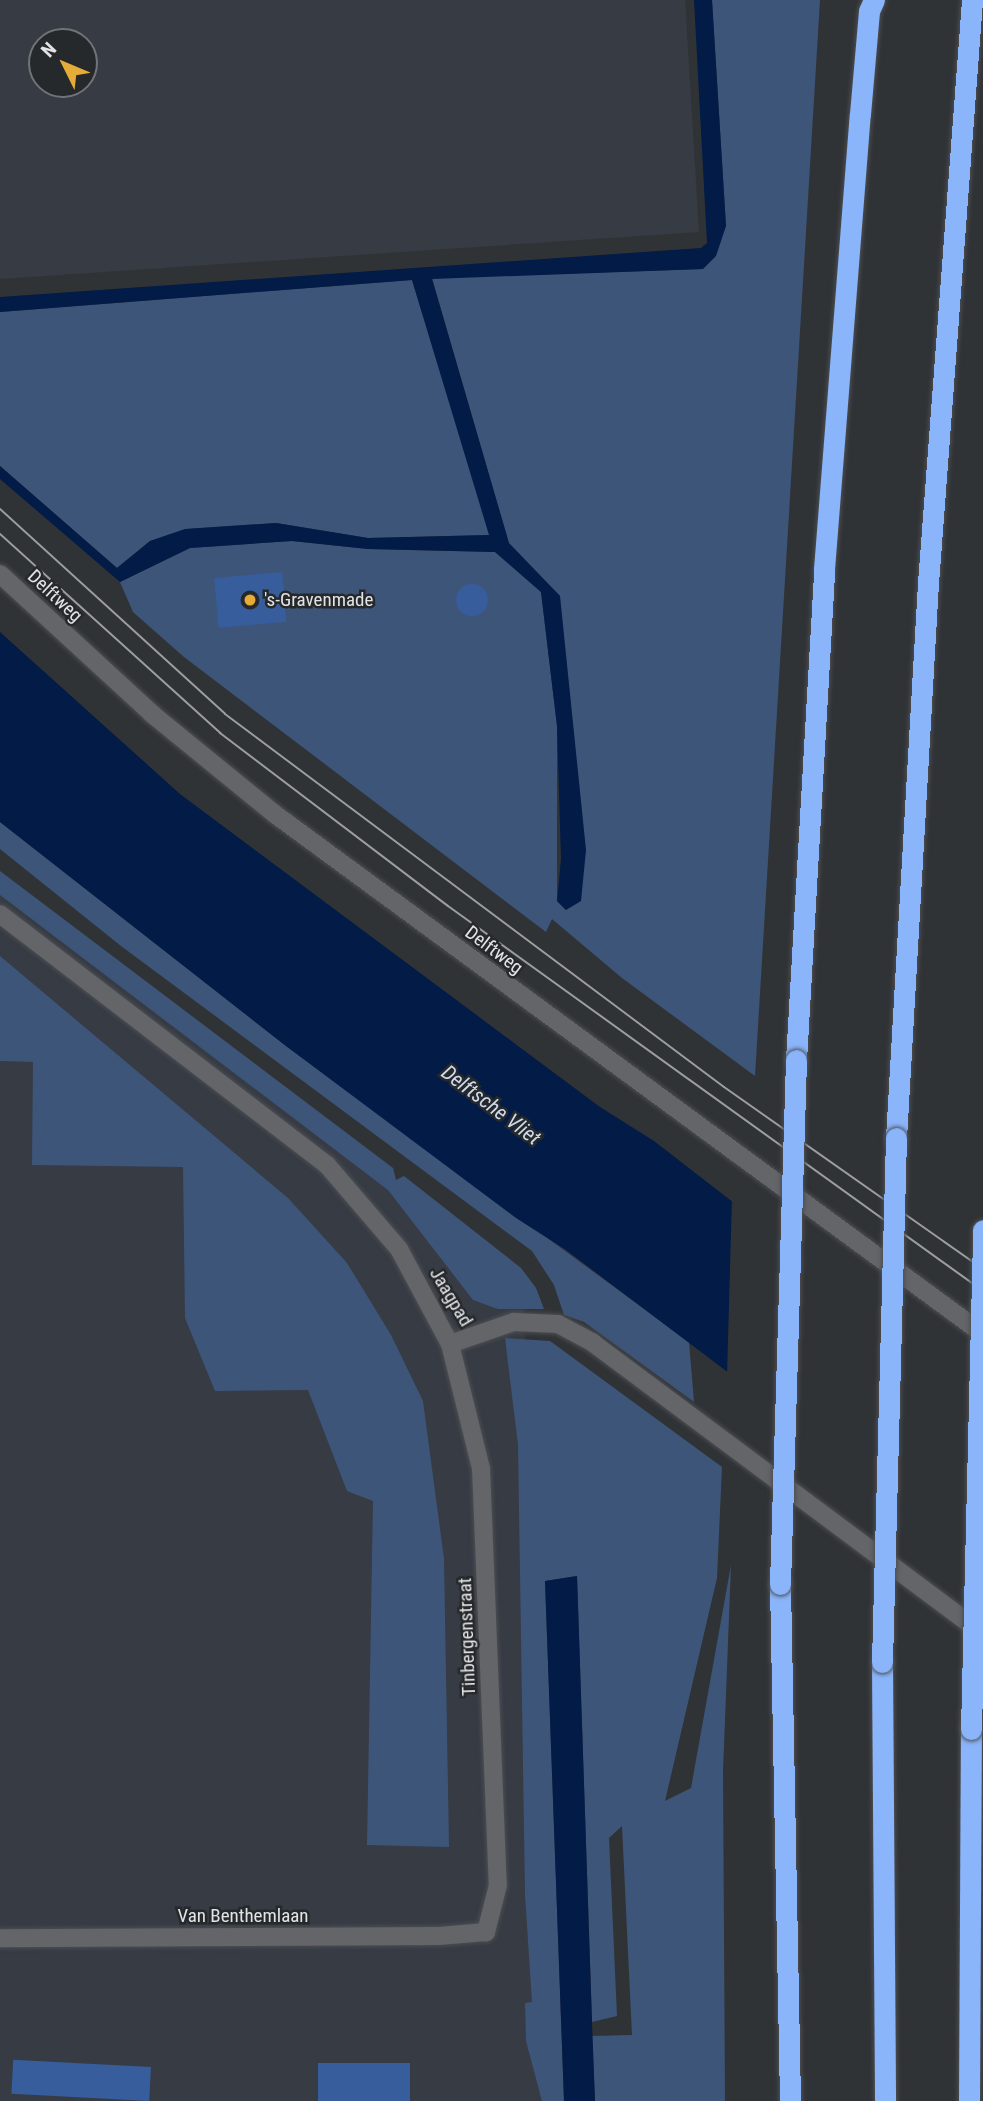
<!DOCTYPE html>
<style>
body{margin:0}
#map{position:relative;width:983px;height:2101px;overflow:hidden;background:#303336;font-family:"Roboto Condensed",sans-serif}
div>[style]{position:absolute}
.built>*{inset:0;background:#363b44}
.green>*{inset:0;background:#3e557a}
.water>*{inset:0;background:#021b47}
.pier>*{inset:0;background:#303336}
.building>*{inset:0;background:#375d9c;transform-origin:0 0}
.round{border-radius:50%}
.roads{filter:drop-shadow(0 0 2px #4c4e52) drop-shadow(0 0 2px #4c4e52)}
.minor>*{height:18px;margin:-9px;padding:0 9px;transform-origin:9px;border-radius:9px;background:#636569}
.motorway>*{height:21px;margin:-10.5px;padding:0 10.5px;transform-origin:10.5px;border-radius:10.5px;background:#8ab5fb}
.tram>*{height:2px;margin:-1px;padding:0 1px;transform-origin:1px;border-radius:1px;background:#9c9ea1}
.bridges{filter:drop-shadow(0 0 2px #4c4e52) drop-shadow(0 0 2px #4c4e52)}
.motorway-bridge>*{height:21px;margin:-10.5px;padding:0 10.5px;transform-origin:10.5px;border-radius:10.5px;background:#8ab5fb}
.dots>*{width:19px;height:19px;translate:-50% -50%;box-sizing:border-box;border:4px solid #26292c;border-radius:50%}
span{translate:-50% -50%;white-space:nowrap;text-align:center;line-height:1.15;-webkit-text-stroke:5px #26292c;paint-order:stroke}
.street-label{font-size:19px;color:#e1e3e5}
.poi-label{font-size:19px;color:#e1e3e5}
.left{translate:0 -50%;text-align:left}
.water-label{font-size:21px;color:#cfdaec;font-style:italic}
.north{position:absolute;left:28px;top:28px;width:70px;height:70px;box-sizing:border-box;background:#26292c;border:2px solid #717376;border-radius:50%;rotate:313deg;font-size:19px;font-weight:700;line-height:28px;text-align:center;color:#e1e3e5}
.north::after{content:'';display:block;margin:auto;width:24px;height:32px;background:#e7ac37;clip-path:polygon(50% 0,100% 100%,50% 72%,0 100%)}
</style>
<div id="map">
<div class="built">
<div style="clip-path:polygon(evenodd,0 0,685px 0,699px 232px,0 279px,0 0,84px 42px,84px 84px,42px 84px,42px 42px,84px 42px)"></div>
<div style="clip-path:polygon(0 894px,524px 1287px,532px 1745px,558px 2101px,0 2101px)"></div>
</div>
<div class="green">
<div style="clip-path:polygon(712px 0,820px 0,755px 1076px,622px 978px,552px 919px,546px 932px,184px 657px,133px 612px,120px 582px,190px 548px,292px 541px,368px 549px,495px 552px,541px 592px,557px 726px,557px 901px,566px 910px,560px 596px,509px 544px,432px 278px,703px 269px,726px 226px)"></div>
<div style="clip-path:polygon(412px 280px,490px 535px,368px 538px,276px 523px,186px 529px,150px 541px,117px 568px,0 466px,0 312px)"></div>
<div style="clip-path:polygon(0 822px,286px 1046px,689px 1342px,694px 1402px,584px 1322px,564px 1315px,554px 1285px,532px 1251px,121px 946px,0 849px)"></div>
<div style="clip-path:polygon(0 871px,393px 1168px,396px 1180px,404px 1176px,521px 1268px,536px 1288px,544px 1309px,498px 1309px,473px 1300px,388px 1190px,0 895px)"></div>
<div style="clip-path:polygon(0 956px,288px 1198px,347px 1263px,391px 1335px,423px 1401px,444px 1559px,449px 1847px,367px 1845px,373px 1501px,347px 1491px,308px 1390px,215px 1391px,185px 1318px,183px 1167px,32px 1165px,33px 1062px,0 1061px)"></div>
<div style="clip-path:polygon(505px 1338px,550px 1341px,722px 1467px,717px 1578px,665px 1801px,691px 1788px,731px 1565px,723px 1771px,725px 2101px,595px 2101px,592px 2036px,632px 2035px,622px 1826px,609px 1838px,617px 2016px,592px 2022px,577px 1576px,545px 1581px,564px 2101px,542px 2101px,526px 2041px,525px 2003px,532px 2002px,525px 1895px,518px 1445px)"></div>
</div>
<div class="water">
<div style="clip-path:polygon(694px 0,712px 0,726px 226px,716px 256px,703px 269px,432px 279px,509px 543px,560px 596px,586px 850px,581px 901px,566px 910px,557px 901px,561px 859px,557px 726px,541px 592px,495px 552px,368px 549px,292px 541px,190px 548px,120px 582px,0 479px,0 466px,117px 568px,150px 541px,185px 529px,276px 523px,368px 538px,489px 535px,412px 280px,0 312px,0 297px,701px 248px,707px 243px)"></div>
<div style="clip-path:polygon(0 632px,180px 794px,600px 1107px,654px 1141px,983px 1396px,983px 1565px,566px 1250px,516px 1218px,286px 1046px,0 822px)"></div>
<div style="clip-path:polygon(577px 1576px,592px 2022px,595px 2101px,564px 2101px,545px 1581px)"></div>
</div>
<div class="pier">
<div style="clip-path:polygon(732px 1197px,983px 1392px,981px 1567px,727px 1376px)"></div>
</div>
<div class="building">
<div style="left:282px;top:572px;width:50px;height:68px;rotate:85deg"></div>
<div class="round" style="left:456px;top:584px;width:32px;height:32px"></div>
<div style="left:318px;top:2063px;width:92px;height:38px"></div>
<div style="left:151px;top:2067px;width:34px;height:138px;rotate:93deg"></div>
</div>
<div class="roads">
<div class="minor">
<div style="left:0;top:574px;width:207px;rotate:42.6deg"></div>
<div style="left:152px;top:714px;width:160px;rotate:39.2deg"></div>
<div style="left:276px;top:815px;width:877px;rotate:36.28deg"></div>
<div style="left:0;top:914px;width:412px;rotate:37.5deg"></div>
<div style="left:327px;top:1165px;width:111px;rotate:49.4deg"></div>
<div style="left:399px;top:1249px;width:108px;rotate:61.8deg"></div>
<div style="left:450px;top:1344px;width:128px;rotate:76deg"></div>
<div style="left:481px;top:1468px;width:417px;rotate:87.7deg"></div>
<div style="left:498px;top:1885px;width:49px;rotate:104.3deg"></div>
<div style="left:486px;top:1932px;width:47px;rotate:175.1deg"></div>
<div style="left:439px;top:1936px;width:439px;rotate:179.7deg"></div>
<div style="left:450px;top:1344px;width:68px;rotate:-19deg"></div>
<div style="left:514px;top:1322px;width:44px;rotate:2.6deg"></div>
<div style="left:558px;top:1324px;width:40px;rotate:28deg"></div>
<div style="left:593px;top:1343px;width:485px;rotate:36.7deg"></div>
</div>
<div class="motorway">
<div style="left:796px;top:1060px;width:492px;rotate:-86.7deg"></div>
<div style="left:824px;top:569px;width:456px;rotate:-85.5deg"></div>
<div style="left:860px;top:114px;width:103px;rotate:-85deg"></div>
<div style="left:869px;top:11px;width:12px;rotate:-66deg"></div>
<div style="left:896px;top:1138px;width:556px;rotate:-86.7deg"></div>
<div style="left:928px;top:583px;width:585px;rotate:-85.68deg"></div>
<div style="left:780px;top:1584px;width:517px;rotate:88.89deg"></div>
<div style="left:882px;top:1662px;width:439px;rotate:89.6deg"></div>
<div style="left:969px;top:2101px;width:372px;rotate:-89.7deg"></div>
</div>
</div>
<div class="tram">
<div style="left:0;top:509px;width:304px;rotate:42.3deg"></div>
<div style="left:225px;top:714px;width:623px;rotate:36.78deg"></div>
<div style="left:724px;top:1087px;width:317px;rotate:35.1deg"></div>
<div style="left:0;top:534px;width:297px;rotate:42.1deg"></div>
<div style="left:220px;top:733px;width:286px;rotate:37.2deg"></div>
<div style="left:448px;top:906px;width:659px;rotate:35.74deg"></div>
</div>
<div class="bridges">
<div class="motorway-bridge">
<div style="left:780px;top:1584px;width:524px;rotate:-88.25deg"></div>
<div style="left:882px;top:1662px;width:524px;rotate:-88.47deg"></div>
<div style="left:971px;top:1729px;width:499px;rotate:-88.6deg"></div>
</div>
</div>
<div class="dots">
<div style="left:250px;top:600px;background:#e7ac37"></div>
</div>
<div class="street-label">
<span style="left:55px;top:596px;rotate:43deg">Delftweg</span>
<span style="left:494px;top:950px;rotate:37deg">Delftweg</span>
<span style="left:451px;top:1297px;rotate:59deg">Jaagpad</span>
<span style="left:467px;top:1637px;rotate:-92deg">Tinbergenstraat</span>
<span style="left:243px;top:1916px">Van Benthemlaan</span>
</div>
<div class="poi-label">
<span class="left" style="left:264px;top:600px">'s-Gravenmade</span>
</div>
<div class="water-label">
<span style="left:491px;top:1105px;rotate:37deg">Delftsche Vliet</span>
</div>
<div class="north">N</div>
</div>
